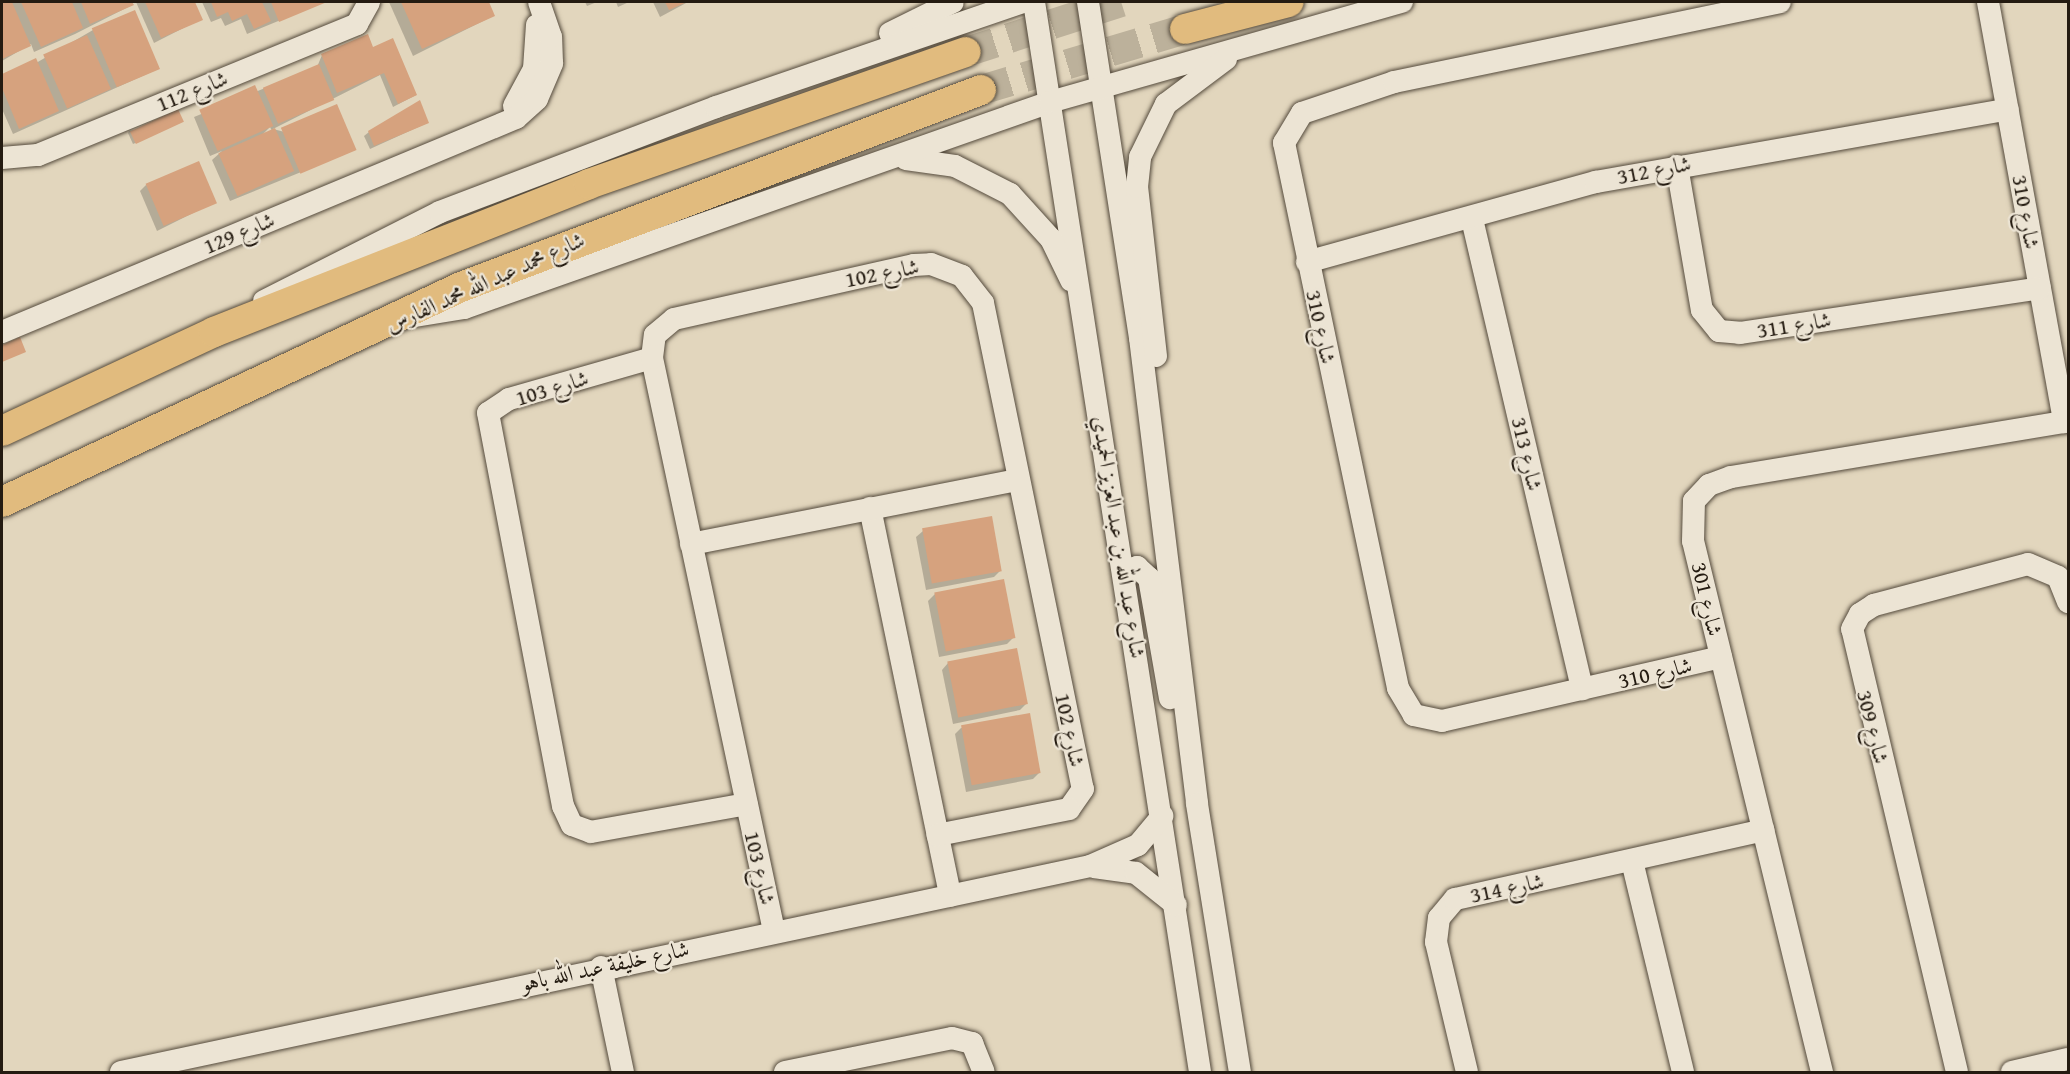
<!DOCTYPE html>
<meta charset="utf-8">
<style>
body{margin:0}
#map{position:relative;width:2070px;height:1074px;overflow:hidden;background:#e2d6bd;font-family:"Gentium Book Plus",Amiri,serif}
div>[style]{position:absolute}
.shadow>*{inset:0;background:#0003}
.building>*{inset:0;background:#d6a27e;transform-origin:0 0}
.major-tunnel>*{height:30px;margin-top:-15px;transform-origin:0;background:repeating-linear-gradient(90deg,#bcb19b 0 30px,transparent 0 45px)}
.roads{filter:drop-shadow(0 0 2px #544a3c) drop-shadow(0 0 2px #544a3c)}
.minor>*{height:22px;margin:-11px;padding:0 11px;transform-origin:11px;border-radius:11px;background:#ece4d4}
.major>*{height:30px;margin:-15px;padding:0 15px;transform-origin:15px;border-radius:15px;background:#e1bb7e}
span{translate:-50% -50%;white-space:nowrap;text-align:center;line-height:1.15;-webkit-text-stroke:4.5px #ece4d4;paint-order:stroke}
.street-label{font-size:22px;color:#241b11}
.frame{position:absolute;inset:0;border:3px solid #241b11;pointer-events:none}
</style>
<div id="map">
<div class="shadow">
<div style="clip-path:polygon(2px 2px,130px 2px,132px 5px,75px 34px,34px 52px,31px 44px,2px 61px)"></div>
<div style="clip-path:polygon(136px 2px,193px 2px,201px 19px,154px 43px)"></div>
<div style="clip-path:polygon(202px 2px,321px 2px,322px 3px,247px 34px,241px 19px,225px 26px,221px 18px,211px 22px)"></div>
<div style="clip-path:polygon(389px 2px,487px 2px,493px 16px,413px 56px)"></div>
<div style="clip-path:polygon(585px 2px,597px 2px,587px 6px)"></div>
<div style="clip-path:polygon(616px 2px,629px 2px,618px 7px)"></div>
<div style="clip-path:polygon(653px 2px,688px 2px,660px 17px)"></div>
<div style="clip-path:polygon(93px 30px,158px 69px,13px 134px,2px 109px,2px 75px,36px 63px)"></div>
<div style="clip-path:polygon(evenodd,373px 49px,416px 95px,393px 107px,380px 75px,273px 129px,355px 150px,230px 201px,212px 160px,222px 151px,210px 156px,194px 117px,317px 67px,322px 55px,373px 49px,270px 127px,272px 131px,262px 135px,270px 127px)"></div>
<div style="clip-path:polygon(182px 122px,133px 144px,128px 133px,129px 131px)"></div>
<div style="clip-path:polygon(427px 123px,370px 149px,364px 136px,369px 132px)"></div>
<div style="clip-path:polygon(146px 185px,215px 202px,157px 231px,140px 191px)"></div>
<div style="clip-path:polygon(923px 531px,1000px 571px,994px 577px,926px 590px,916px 537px)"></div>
<div style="clip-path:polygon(935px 594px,1013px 638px,1007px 644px,939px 657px,928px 601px)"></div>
<div style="clip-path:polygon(948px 663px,1027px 703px,1020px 710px,953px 724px,942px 670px)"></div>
<div style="clip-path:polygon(1028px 715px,1040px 772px,1033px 779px,966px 792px,955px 734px,961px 728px)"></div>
</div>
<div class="building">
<div style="clip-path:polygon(2px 2px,12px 2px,31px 46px,2px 59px)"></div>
<div style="clip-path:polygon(21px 2px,72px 2px,83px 28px,41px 47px)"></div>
<div style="clip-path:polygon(81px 2px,132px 2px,134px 5px,90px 24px)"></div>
<div style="clip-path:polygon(145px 2px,195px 2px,203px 20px,161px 38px)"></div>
<div style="clip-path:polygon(211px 2px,262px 2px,271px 21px,254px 29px,247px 14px,232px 21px,228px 12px,217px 17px)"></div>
<div style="clip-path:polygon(271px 2px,327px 2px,279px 22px)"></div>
<div style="clip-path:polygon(401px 2px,489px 2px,495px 16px,422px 49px)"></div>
<div style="clip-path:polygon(665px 2px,687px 2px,669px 10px)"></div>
<div style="left:135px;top:10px;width:64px;height:47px;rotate:67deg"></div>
<div style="clip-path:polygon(368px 34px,373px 47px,393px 38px,417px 95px,398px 104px,384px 73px,337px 93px,321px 54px)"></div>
<div style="left:87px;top:35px;width:59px;height:48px;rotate:66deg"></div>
<div style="clip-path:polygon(36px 58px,59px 111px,19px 129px,2px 88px,2px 74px)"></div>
<div style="left:319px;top:64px;width:39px;height:61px;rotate:67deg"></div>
<div style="left:255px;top:85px;width:45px;height:61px;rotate:66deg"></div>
<div style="clip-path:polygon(420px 100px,429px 123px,374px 146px,368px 131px)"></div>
<div style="left:337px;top:104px;width:50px;height:61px;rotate:67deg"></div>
<div style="left:178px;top:109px;width:14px;height:53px;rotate:65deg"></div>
<div style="left:275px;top:128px;width:47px;height:62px;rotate:66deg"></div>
<div style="left:199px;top:161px;width:46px;height:58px;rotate:67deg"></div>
<div style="clip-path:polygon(20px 337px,26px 352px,2px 362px,2px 345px)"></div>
<div style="left:992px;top:516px;width:56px;height:71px;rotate:80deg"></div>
<div style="left:1004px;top:579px;width:60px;height:71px;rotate:79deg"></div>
<div style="left:1017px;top:648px;width:57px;height:71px;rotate:79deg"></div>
<div style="left:1030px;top:713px;width:61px;height:70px;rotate:80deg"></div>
</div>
<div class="major-tunnel">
<div style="left:966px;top:52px;width:163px;rotate:-17.9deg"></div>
<div style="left:981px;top:90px;width:213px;rotate:-16.6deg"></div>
</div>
<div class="roads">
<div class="minor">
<div style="left:1034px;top:2px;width:1083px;rotate:81.18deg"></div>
<div style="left:1088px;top:2px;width:340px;rotate:81.2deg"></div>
<div style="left:1140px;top:338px;width:469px;rotate:83deg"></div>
<div style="left:1197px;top:804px;width:271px;rotate:80.9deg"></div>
<div style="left:1988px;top:2px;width:427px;rotate:79.7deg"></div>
<div style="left:890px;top:33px;width:70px;rotate:-26.2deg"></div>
<div style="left:514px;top:106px;width:42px;rotate:-61.6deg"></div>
<div style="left:534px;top:69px;width:44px;rotate:-86.1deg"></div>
<div style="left:2px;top:158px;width:36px;rotate:-5deg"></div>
<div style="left:38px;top:155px;width:345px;rotate:-22.3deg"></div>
<div style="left:357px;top:24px;width:25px;rotate:-61deg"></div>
<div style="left:906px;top:159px;width:49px;rotate:8.1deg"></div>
<div style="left:955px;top:166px;width:62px;rotate:27deg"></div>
<div style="left:1010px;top:194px;width:61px;rotate:47.7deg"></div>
<div style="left:1051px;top:239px;width:46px;rotate:64deg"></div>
<div style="left:1677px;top:166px;width:146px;rotate:80.2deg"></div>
<div style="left:1702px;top:310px;width:27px;rotate:51deg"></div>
<div style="left:1719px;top:331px;width:21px;rotate:5deg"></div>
<div style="left:1740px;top:333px;width:303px;rotate:-8.5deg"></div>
<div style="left:1472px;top:219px;width:483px;rotate:76.8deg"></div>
<div style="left:1307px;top:262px;width:300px;rotate:-15.5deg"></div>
<div style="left:1596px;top:182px;width:418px;rotate:-10deg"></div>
<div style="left:264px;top:301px;width:197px;rotate:-26.8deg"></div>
<div style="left:440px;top:212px;width:295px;rotate:-20.8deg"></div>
<div style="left:716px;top:107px;width:324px;rotate:-18.9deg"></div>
<div style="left:409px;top:317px;width:56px;rotate:-9.3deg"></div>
<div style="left:464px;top:308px;width:621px;rotate:-19.37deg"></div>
<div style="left:1050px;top:102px;width:366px;rotate:-15.9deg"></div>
<div style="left:2px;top:332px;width:557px;rotate:-22.6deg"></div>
<div style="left:516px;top:118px;width:28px;rotate:-42deg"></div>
<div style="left:537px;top:99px;width:39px;rotate:-67deg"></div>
<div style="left:552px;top:63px;width:26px;rotate:-92deg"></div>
<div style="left:551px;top:37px;width:37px;rotate:-109deg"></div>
<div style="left:1156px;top:356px;width:170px;rotate:-96.4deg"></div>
<div style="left:1137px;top:187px;width:30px;rotate:-84deg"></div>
<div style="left:1140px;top:157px;width:59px;rotate:-63.9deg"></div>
<div style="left:1166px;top:104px;width:75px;rotate:-36.9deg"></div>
<div style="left:652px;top:358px;width:149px;rotate:164deg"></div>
<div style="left:509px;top:399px;width:25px;rotate:146deg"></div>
<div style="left:488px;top:413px;width:400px;rotate:79.2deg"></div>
<div style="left:563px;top:806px;width:21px;rotate:65deg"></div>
<div style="left:572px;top:825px;width:20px;rotate:20deg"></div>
<div style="left:591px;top:832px;width:158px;rotate:-10.2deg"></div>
<div style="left:870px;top:508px;width:396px;rotate:78.3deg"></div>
<div style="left:691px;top:544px;width:333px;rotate:-11.1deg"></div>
<div style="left:1124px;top:571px;width:14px;rotate:-17deg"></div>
<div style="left:1137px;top:567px;width:16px;rotate:43deg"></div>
<div style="left:1149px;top:578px;width:122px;rotate:80.1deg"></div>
<div style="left:1721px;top:657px;width:286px;rotate:167.1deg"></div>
<div style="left:1442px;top:721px;width:29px;rotate:-168deg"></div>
<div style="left:1414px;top:715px;width:31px;rotate:-121deg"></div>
<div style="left:1398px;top:688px;width:557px;rotate:-101.81deg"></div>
<div style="left:1284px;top:143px;width:35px;rotate:-59deg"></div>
<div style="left:1302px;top:113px;width:97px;rotate:-18.6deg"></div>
<div style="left:1394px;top:82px;width:394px;rotate:-11.7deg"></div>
<div style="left:1632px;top:861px;width:217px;rotate:76.4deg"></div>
<div style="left:1094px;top:867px;width:42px;rotate:8.1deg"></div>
<div style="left:1136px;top:873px;width:51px;rotate:38.7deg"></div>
<div style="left:774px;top:931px;width:586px;rotate:-102.02deg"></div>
<div style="left:652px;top:358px;width:23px;rotate:-83deg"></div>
<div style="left:655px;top:335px;width:25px;rotate:-40deg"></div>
<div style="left:674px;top:319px;width:246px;rotate:-12.7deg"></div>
<div style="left:914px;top:265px;width:17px;rotate:-3deg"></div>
<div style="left:931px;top:264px;width:33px;rotate:21deg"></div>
<div style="left:962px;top:276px;width:34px;rotate:52deg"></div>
<div style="left:983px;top:303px;width:496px;rotate:78.4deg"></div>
<div style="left:1083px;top:789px;width:24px;rotate:125deg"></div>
<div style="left:1069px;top:809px;width:134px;rotate:168.8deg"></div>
<div style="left:601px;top:967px;width:107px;rotate:78.2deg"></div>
<div style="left:121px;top:1072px;width:991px;rotate:-12deg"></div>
<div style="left:1090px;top:866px;width:52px;rotate:-23.6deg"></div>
<div style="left:1138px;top:845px;width:38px;rotate:-50deg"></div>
<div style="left:785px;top:1072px;width:170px;rotate:-11.5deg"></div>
<div style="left:952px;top:1038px;width:21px;rotate:14deg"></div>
<div style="left:972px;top:1043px;width:31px;rotate:68deg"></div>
<div style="left:1467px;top:1072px;width:134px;rotate:-103.4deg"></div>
<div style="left:1436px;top:942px;width:24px;rotate:-83deg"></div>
<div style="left:1439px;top:918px;width:25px;rotate:-50deg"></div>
<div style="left:1455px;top:899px;width:316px;rotate:-12.6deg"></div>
<div style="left:1822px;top:1072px;width:546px;rotate:-103.65deg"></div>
<div style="left:1693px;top:541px;width:40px;rotate:-88.6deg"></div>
<div style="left:1694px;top:501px;width:22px;rotate:-47deg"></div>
<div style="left:1709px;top:485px;width:23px;rotate:-20deg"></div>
<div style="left:1731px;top:477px;width:342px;rotate:-9.4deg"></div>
<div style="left:1957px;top:1072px;width:455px;rotate:-103.3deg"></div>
<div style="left:1852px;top:629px;width:17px;rotate:-62deg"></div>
<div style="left:1860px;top:614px;width:17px;rotate:-33deg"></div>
<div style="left:1874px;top:605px;width:159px;rotate:-14.9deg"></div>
<div style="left:2028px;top:564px;width:33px;rotate:23deg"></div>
<div style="left:2058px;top:577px;width:27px;rotate:68deg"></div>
<div style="left:2012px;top:1072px;width:57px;rotate:-13.1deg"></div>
</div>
<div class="major">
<div style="left:1185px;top:29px;width:107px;rotate:-14.6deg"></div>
<div style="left:2px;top:431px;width:234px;rotate:-25deg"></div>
<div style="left:214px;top:332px;width:403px;rotate:-21.5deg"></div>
<div style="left:589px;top:184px;width:399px;rotate:-19.3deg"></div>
<div style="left:2px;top:502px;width:507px;rotate:-25.1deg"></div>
<div style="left:461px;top:287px;width:556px;rotate:-20.75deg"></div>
</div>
</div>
<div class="street-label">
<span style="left:192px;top:91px;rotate:-22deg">شارع 112</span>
<span style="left:1654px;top:170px;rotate:-11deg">شارع 312</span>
<span style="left:2026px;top:212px;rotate:80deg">شارع 310</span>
<span style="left:239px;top:233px;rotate:-23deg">شارع 129</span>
<span style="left:882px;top:273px;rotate:-11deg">شارع 102</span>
<span style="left:485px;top:282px;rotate:-24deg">شارع محمد عبد الله محمد الفارس</span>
<span style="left:1794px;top:325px;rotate:-9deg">شارع 311</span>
<span style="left:1321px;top:327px;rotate:78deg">شارع 310</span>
<span style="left:552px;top:388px;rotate:-17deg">شارع 103</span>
<span style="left:1527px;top:454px;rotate:77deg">شارع 313</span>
<span style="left:1119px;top:537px;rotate:81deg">شارع عبد الله بن عبد العزيز الحميدي</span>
<span style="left:1707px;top:599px;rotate:77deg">شارع 301</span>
<span style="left:1655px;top:673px;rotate:-13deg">شارع 310</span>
<span style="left:1873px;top:727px;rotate:76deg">شارع 309</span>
<span style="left:1070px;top:730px;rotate:78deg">شارع 102</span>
<span style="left:760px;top:868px;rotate:77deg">شارع 103</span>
<span style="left:1507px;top:888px;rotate:-12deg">شارع 314</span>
<span style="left:605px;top:966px;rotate:-12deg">شارع خليفة عبد الله باهو</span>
</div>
<div class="frame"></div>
</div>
